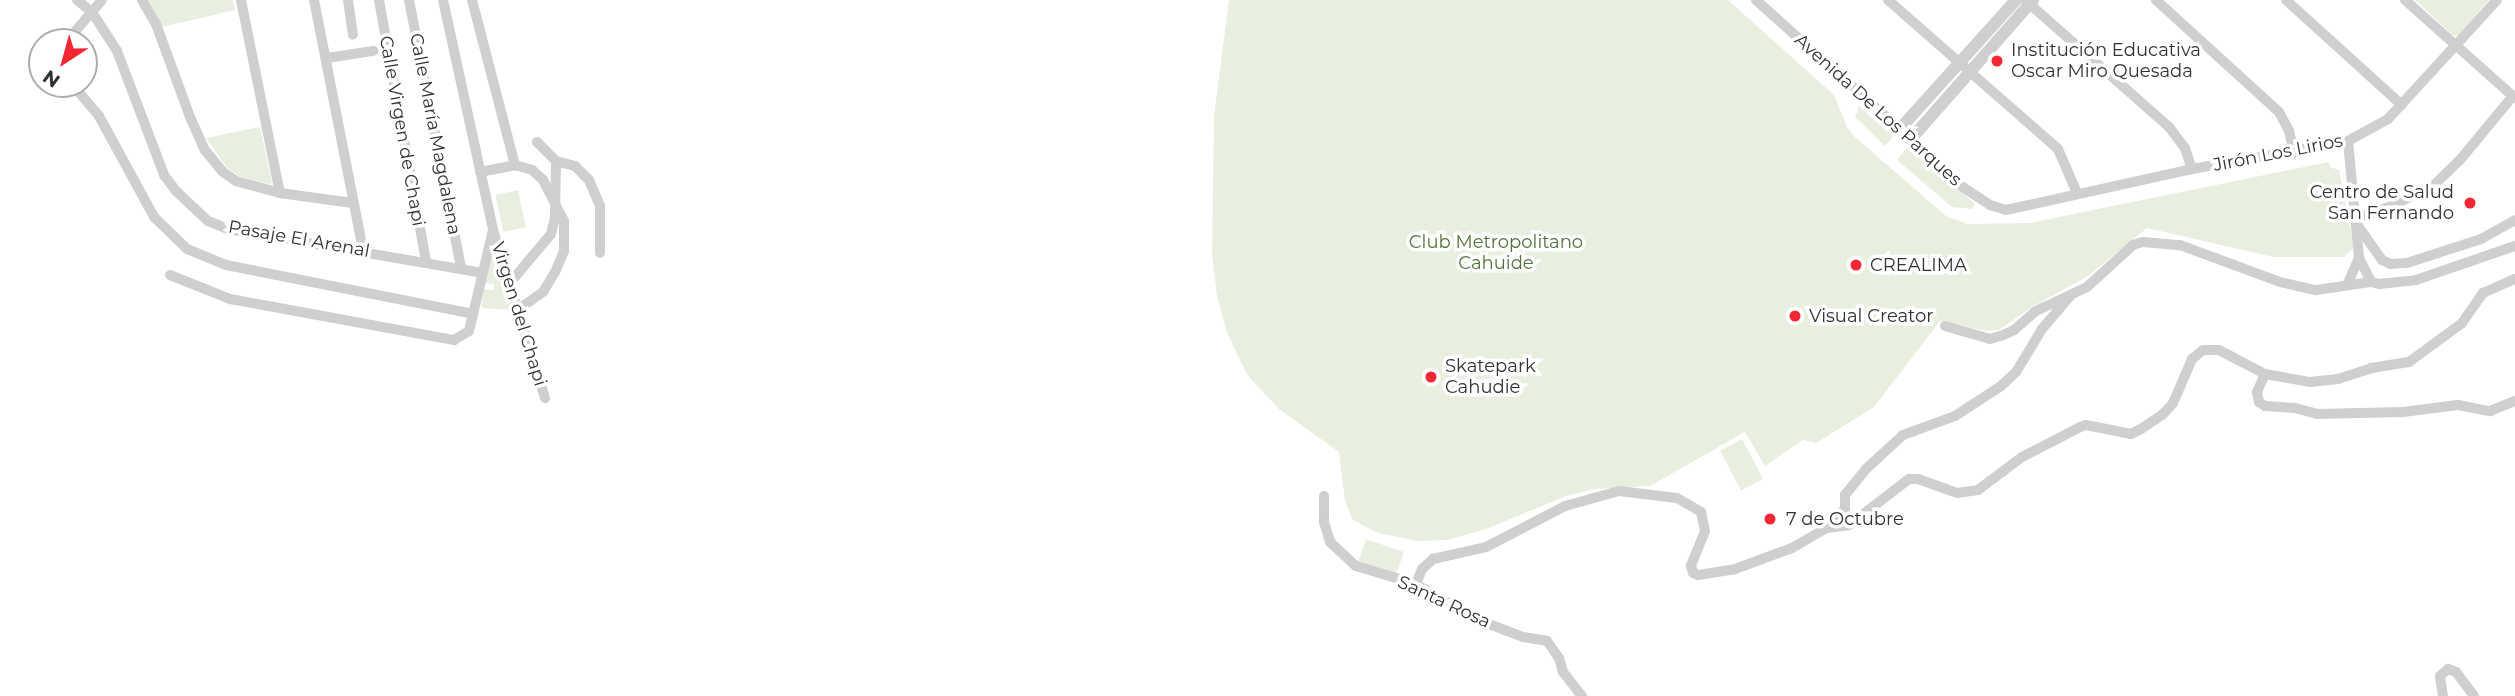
<!DOCTYPE html>
<meta charset="utf-8">
<style>
body{margin:0}
#map{position:relative;width:2515px;height:696px;overflow:hidden;background:#fff;font-family:Montserrat,sans-serif}
div>[style]{position:absolute}
.green>*{inset:0;background:#e8efdf;transform-origin:0 0}
.minor>*{height:10px;margin:-5px;padding:0 5px;transform-origin:5px;border-radius:5px;background:#cfcfcf}
.tertiary>*{height:12px;margin:-6px;padding:0 6px;transform-origin:6px;border-radius:6px;background:#cfcfcf}
.dots>*{width:19px;height:19px;translate:-50% -50%;box-sizing:border-box;border:4px solid #fff;border-radius:50%}
span{translate:-50% -50%;white-space:nowrap;text-align:center;line-height:1.15;-webkit-text-stroke:7px #fff;paint-order:stroke}
.poi-label{font-size:18px;color:#323232}
.left{translate:0 -50%;text-align:left}
.right{translate:-100% -50%;text-align:right}
.street-label{font-size:18px;color:#323232}
.park-label{font-size:18px;color:#54733a}
.north{position:absolute;left:28px;top:28px;width:70px;height:70px;box-sizing:border-box;background:#fff;border:2px solid #adadad;border-radius:50%;rotate:216deg;font-size:19px;font-weight:700;line-height:28px;text-align:center;color:#323232}
.north::after{content:'';display:block;margin:auto;width:24px;height:32px;background:#f52735;clip-path:polygon(50% 0,100% 100%,50% 72%,0 100%)}
</style>
<div id="map">
<div class="green">
<div style="clip-path:polygon(148px 0,233px 0,235px 10px,162px 27px)"></div>
<div style="clip-path:polygon(1229px 0,1728px 0,1834px 95px,1847px 127px,1855px 137px,1946px 216px,1968px 224px,2030px 223px,2329px 162px,2330px 167px,2339px 170px,2354px 247px,2344px 257px,2273px 257px,2147px 228px,2088px 276px,2032px 307px,1999px 330px,1987px 331px,1940px 321px,1874px 407px,1816px 443px,1803px 440px,1765px 466px,1745px 432px,1650px 486px,1594px 489px,1566px 496px,1489px 528px,1448px 540px,1417px 541px,1378px 533px,1353px 520px,1345px 501px,1339px 452px,1279px 409px,1248px 376px,1227px 333px,1217px 296px,1212px 255px,1214px 116px)"></div>
<div style="clip-path:polygon(2415px 0,2489px 0,2458px 35px,2454px 36px)"></div>
<div style="clip-path:polygon(1859px 106px,1893px 137px,1885px 146px,1855px 117px)"></div>
<div style="clip-path:polygon(260px 127px,272px 183px,268px 184px,239px 176px,227px 168px,206px 138px)"></div>
<div style="clip-path:polygon(1908px 147px,1974px 203px,1973px 209px,1952px 207px,1897px 160px)"></div>
<div style="left:518px;top:190px;width:38px;height:23px;rotate:78deg"></div>
<div style="clip-path:polygon(494px 251px,513px 308px,513px 310px,482px 308px,483px 289px,494px 290px,494px 284px,484px 283px)"></div>
<div style="left:1742px;top:439px;width:45px;height:25px;rotate:62deg"></div>
<div style="left:1366px;top:539px;width:40px;height:25px;rotate:19deg"></div>
</div>
<div class="minor">
<div style="left:77px;top:0;width:19px;rotate:39deg"></div>
<div style="left:92px;top:12px;width:46px;rotate:57.3deg"></div>
<div style="left:117px;top:51px;width:133px;rotate:69.2deg"></div>
<div style="left:164px;top:175px;width:20px;rotate:53deg"></div>
<div style="left:176px;top:191px;width:44px;rotate:43.2deg"></div>
<div style="left:208px;top:221px;width:22px;rotate:22deg"></div>
<div style="left:228px;top:229px;width:258px;rotate:9.8deg"></div>
<div style="left:142px;top:0;width:28px;rotate:60deg"></div>
<div style="left:156px;top:24px;width:99px;rotate:69.9deg"></div>
<div style="left:190px;top:117px;width:36px;rotate:66deg"></div>
<div style="left:205px;top:150px;width:28px;rotate:51deg"></div>
<div style="left:223px;top:172px;width:16px;rotate:35deg"></div>
<div style="left:236px;top:181px;width:46px;rotate:15.3deg"></div>
<div style="left:280px;top:193px;width:73px;rotate:7.9deg"></div>
<div style="left:241px;top:0;width:197px;rotate:78.6deg"></div>
<div style="left:314px;top:0;width:255px;rotate:78.9deg"></div>
<div style="left:348px;top:0;width:35px;rotate:82deg"></div>
<div style="left:379px;top:0;width:265px;rotate:79.8deg"></div>
<div style="left:409px;top:0;width:273px;rotate:79deg"></div>
<div style="left:443px;top:0;width:235px;rotate:77.7deg"></div>
<div style="left:493px;top:230px;width:176px;rotate:72.8deg"></div>
<div style="left:472px;top:0;width:171px;rotate:75.4deg"></div>
<div style="left:1756px;top:0;width:193px;rotate:41.9deg"></div>
<div style="left:1888px;top:0;width:226px;rotate:41.2deg"></div>
<div style="left:2058px;top:149px;width:48px;rotate:66.6deg"></div>
<div style="left:2025px;top:0;width:192px;rotate:41.4deg"></div>
<div style="left:2169px;top:127px;width:26px;rotate:53deg"></div>
<div style="left:2185px;top:148px;width:22px;rotate:72deg"></div>
<div style="left:2156px;top:0;width:166px;rotate:42.3deg"></div>
<div style="left:2279px;top:112px;width:21px;rotate:62deg"></div>
<div style="left:2289px;top:131px;width:23px;rotate:77deg"></div>
<div style="left:2286px;top:0;width:156px;rotate:42.2deg"></div>
<div style="left:2405px;top:0;width:147px;rotate:41.7deg"></div>
<div style="left:66px;top:42px;width:55px;rotate:-49.4deg"></div>
<div style="left:327px;top:58px;width:47px;rotate:-8.7deg"></div>
<div style="left:39px;top:73px;width:4px;rotate:-45deg"></div>
<div style="left:72px;top:84px;width:42px;rotate:49.8deg"></div>
<div style="left:99px;top:116px;width:115px;rotate:61.4deg"></div>
<div style="left:154px;top:217px;width:46px;rotate:44.1deg"></div>
<div style="left:187px;top:249px;width:42px;rotate:22.3deg"></div>
<div style="left:226px;top:265px;width:252px;rotate:11.2deg"></div>
<div style="left:1911px;top:139px;width:72px;rotate:42.8deg"></div>
<div style="left:1964px;top:188px;width:31px;rotate:33deg"></div>
<div style="left:1990px;top:205px;width:17px;rotate:17deg"></div>
<div style="left:2006px;top:210px;width:190px;rotate:-12.4deg"></div>
<div style="left:2192px;top:169px;width:158px;rotate:-10.2deg"></div>
<div style="left:2348px;top:141px;width:46px;rotate:-28.8deg"></div>
<div style="left:2388px;top:119px;width:161px;rotate:-47.5deg"></div>
<div style="left:2348px;top:141px;width:118px;rotate:84.6deg"></div>
<div style="left:2359px;top:258px;width:27px;rotate:63deg"></div>
<div style="left:556px;top:161px;width:20px;rotate:15deg"></div>
<div style="left:575px;top:166px;width:20px;rotate:45deg"></div>
<div style="left:589px;top:180px;width:28px;rotate:67deg"></div>
<div style="left:600px;top:206px;width:47px;rotate:90deg"></div>
<div style="left:480px;top:172px;width:36px;rotate:-11deg"></div>
<div style="left:515px;top:165px;width:18px;rotate:16deg"></div>
<div style="left:532px;top:170px;width:15px;rotate:42deg"></div>
<div style="left:543px;top:180px;width:46px;rotate:62.9deg"></div>
<div style="left:564px;top:221px;width:30px;rotate:90deg"></div>
<div style="left:564px;top:251px;width:23px;rotate:113deg"></div>
<div style="left:555px;top:272px;width:23px;rotate:121deg"></div>
<div style="left:543px;top:292px;width:29px;rotate:145deg"></div>
<div style="left:2357px;top:218px;width:39px;rotate:-19deg"></div>
<div style="left:2394px;top:205px;width:46px;rotate:-27.1deg"></div>
<div style="left:2435px;top:184px;width:35px;rotate:-44deg"></div>
<div style="left:2460px;top:160px;width:83px;rotate:-50.4deg"></div>
<div style="left:2358px;top:226px;width:42px;rotate:54.8deg"></div>
<div style="left:2382px;top:260px;width:10px;rotate:24deg"></div>
<div style="left:2391px;top:264px;width:16px;rotate:-4deg"></div>
<div style="left:2407px;top:263px;width:78px;rotate:-18deg"></div>
<div style="left:2481px;top:239px;width:39px;rotate:-29deg"></div>
<div style="left:170px;top:275px;width:65px;rotate:21.8deg"></div>
<div style="left:230px;top:299px;width:228px;rotate:10.4deg"></div>
<div style="left:454px;top:340px;width:17px;rotate:-31deg"></div>
<div style="left:469px;top:331px;width:104px;rotate:-76.6deg"></div>
<div style="left:509px;top:284px;width:65px;rotate:-50deg"></div>
<div style="left:551px;top:234px;width:16px;rotate:-76deg"></div>
<div style="left:555px;top:218px;width:57px;rotate:-89deg"></div>
<div style="left:556px;top:161px;width:27px;rotate:-135deg"></div>
<div style="left:2347px;top:285px;width:30px;rotate:-66deg"></div>
<div style="left:1945px;top:326px;width:47px;rotate:16.1deg"></div>
<div style="left:1990px;top:339px;width:14px;rotate:-17deg"></div>
<div style="left:2003px;top:335px;width:12px;rotate:-24deg"></div>
<div style="left:2014px;top:330px;width:29px;rotate:-41deg"></div>
<div style="left:2036px;top:311px;width:56px;rotate:-25.2deg"></div>
<div style="left:2087px;top:287px;width:62px;rotate:-42.4deg"></div>
<div style="left:2133px;top:245px;width:10px;rotate:-17deg"></div>
<div style="left:2143px;top:242px;width:37px;rotate:5deg"></div>
<div style="left:2180px;top:245px;width:107px;rotate:20.3deg"></div>
<div style="left:2280px;top:282px;width:37px;rotate:13deg"></div>
<div style="left:2316px;top:290px;width:56px;rotate:-8.3deg"></div>
<div style="left:2371px;top:282px;width:8px;rotate:14deg"></div>
<div style="left:2379px;top:284px;width:37px;rotate:-6deg"></div>
<div style="left:2416px;top:280px;width:105px;rotate:-19deg"></div>
<div style="left:2265px;top:374px;width:20px;rotate:114deg"></div>
<div style="left:2257px;top:392px;width:10px;rotate:79deg"></div>
<div style="left:2259px;top:402px;width:7px;rotate:34deg"></div>
<div style="left:2265px;top:406px;width:30px;rotate:4deg"></div>
<div style="left:2295px;top:408px;width:23px;rotate:15deg"></div>
<div style="left:2317px;top:414px;width:86px;rotate:-1.3deg"></div>
<div style="left:2403px;top:412px;width:55px;rotate:-7.3deg"></div>
<div style="left:2458px;top:405px;width:33px;rotate:11deg"></div>
<div style="left:2490px;top:411px;width:27px;rotate:-22deg"></div>
<div style="left:1324px;top:496px;width:26px;rotate:90deg"></div>
<div style="left:1324px;top:522px;width:21px;rotate:73deg"></div>
<div style="left:1330px;top:542px;width:35px;rotate:43deg"></div>
<div style="left:1356px;top:566px;width:63px;rotate:16.7deg"></div>
<div style="left:1416px;top:584px;width:69px;rotate:30.3deg"></div>
<div style="left:1476px;top:619px;width:50px;rotate:21deg"></div>
<div style="left:1523px;top:637px;width:24px;rotate:9deg"></div>
<div style="left:1547px;top:641px;width:21px;rotate:55deg"></div>
<div style="left:1559px;top:658px;width:15px;rotate:74deg"></div>
<div style="left:1563px;top:672px;width:31px;rotate:52deg"></div>
<div style="left:1826px;top:528px;width:23px;rotate:-7deg"></div>
<div style="left:1849px;top:525px;width:76px;rotate:-37.5deg"></div>
<div style="left:1909px;top:479px;width:9px"></div>
<div style="left:1918px;top:479px;width:41px;rotate:19.7deg"></div>
<div style="left:1957px;top:493px;width:21px;rotate:-8deg"></div>
<div style="left:1978px;top:490px;width:55px;rotate:-36.9deg"></div>
<div style="left:2022px;top:457px;width:65px;rotate:-27.3deg"></div>
<div style="left:2080px;top:427px;width:6px;rotate:-18deg"></div>
<div style="left:2086px;top:425px;width:46px;rotate:11.3deg"></div>
<div style="left:2131px;top:434px;width:11px;rotate:-27deg"></div>
<div style="left:2141px;top:429px;width:25px;rotate:-34deg"></div>
<div style="left:2162px;top:415px;width:16px;rotate:-47deg"></div>
<div style="left:2173px;top:403px;width:48px;rotate:-66.6deg"></div>
<div style="left:2192px;top:359px;width:14px;rotate:-39deg"></div>
<div style="left:2203px;top:350px;width:16px"></div>
<div style="left:2219px;top:350px;width:52px;rotate:27.6deg"></div>
<div style="left:2265px;top:374px;width:46px;rotate:10.1deg"></div>
<div style="left:2310px;top:382px;width:28px;rotate:-6deg"></div>
<div style="left:2338px;top:379px;width:35px;rotate:-18deg"></div>
<div style="left:2371px;top:368px;width:38px;rotate:-9deg"></div>
<div style="left:2409px;top:362px;width:66px;rotate:-36.3deg"></div>
<div style="left:2462px;top:323px;width:37px;rotate:-55deg"></div>
<div style="left:2483px;top:293px;width:35px;rotate:-24deg"></div>
<div style="left:1416px;top:584px;width:16px;rotate:-68deg"></div>
<div style="left:1422px;top:569px;width:15px;rotate:-42deg"></div>
<div style="left:1433px;top:559px;width:54px;rotate:-12.8deg"></div>
<div style="left:1486px;top:547px;width:89px;rotate:-27.4deg"></div>
<div style="left:1565px;top:506px;width:56px;rotate:-15.5deg"></div>
<div style="left:1619px;top:491px;width:58px;rotate:6.9deg"></div>
<div style="left:1677px;top:498px;width:28px;rotate:30deg"></div>
<div style="left:1701px;top:512px;width:19px;rotate:78deg"></div>
<div style="left:1705px;top:531px;width:38px;rotate:112deg"></div>
<div style="left:1691px;top:566px;width:7px;rotate:74deg"></div>
<div style="left:1693px;top:573px;width:5px;rotate:22deg"></div>
<div style="left:1698px;top:575px;width:37px;rotate:-9deg"></div>
<div style="left:1735px;top:569px;width:61px;rotate:-20.2deg"></div>
<div style="left:1792px;top:548px;width:39px;rotate:-30deg"></div>
<div style="left:1826px;top:528px;width:27px;rotate:-45deg"></div>
<div style="left:1845px;top:509px;width:14px;rotate:-90deg"></div>
<div style="left:1845px;top:495px;width:33px;rotate:-51deg"></div>
<div style="left:1866px;top:469px;width:50px;rotate:-42.6deg"></div>
<div style="left:1903px;top:435px;width:55px;rotate:-20.1deg"></div>
<div style="left:1955px;top:416px;width:55px;rotate:-33.1deg"></div>
<div style="left:2001px;top:386px;width:21px;rotate:-43deg"></div>
<div style="left:2016px;top:372px;width:50px;rotate:-58.8deg"></div>
<div style="left:2042px;top:329px;width:46px;rotate:-49.4deg"></div>
<div style="left:2443px;top:696px;width:20px;rotate:-99deg"></div>
<div style="left:2440px;top:676px;width:11px;rotate:-41deg"></div>
<div style="left:2448px;top:669px;width:9px;rotate:21deg"></div>
<div style="left:2456px;top:672px;width:30px;rotate:53deg"></div>
</div>
<div class="tertiary">
<div style="left:2016px;top:0;width:173px;rotate:132deg"></div>
<div style="left:1900px;top:129px;width:15px;rotate:42deg"></div>
<div style="left:1911px;top:139px;width:185px;rotate:-48.7deg"></div>
</div>
<div class="dots">
<div style="left:1997px;top:61px;background:#f52735"></div>
<div style="left:2470px;top:203px;background:#f52735"></div>
<div style="left:1856px;top:265px;background:#f52735"></div>
<div style="left:1795px;top:316px;background:#f52735"></div>
<div style="left:1431px;top:377px;background:#f52735"></div>
<div style="left:1770px;top:519px;background:#f52735"></div>
</div>
<div class="poi-label">
<span class="left" style="left:2011px;top:61px">Institución Educativa<br>Oscar Miro Quesada</span>
<span class="right" style="left:2454px;top:203px">Centro de Salud<br>San Fernando</span>
<span class="left" style="left:1870px;top:265px">CREALIMA</span>
<span class="left" style="left:1809px;top:316px">Visual Creator</span>
<span class="left" style="left:1445px;top:377px">Skatepark<br>Cahudie</span>
<span class="left" style="left:1786px;top:519px">7 de Octubre</span>
</div>
<div class="street-label">
<span style="left:1878px;top:110px;rotate:42deg">Avenida De Los Parques</span>
<span style="left:402px;top:131px;rotate:80deg">Calle Virgen de Chapi</span>
<span style="left:435px;top:134px;rotate:79deg">Calle María Magdalena</span>
<span style="left:2278px;top:153px;rotate:-11deg">Jirón Los Lirios</span>
<span style="left:299px;top:239px;rotate:10deg">Pasaje El Arenal</span>
<span style="left:519px;top:314px;rotate:73deg">Virgen del Chapi</span>
<span style="left:1444px;top:602px;rotate:25deg">Santa Rosa</span>
</div>
<div class="park-label">
<span style="left:1496px;top:253px">Club Metropolitano<br>Cahuide</span>
</div>
<div class="north">N</div>
</div>
